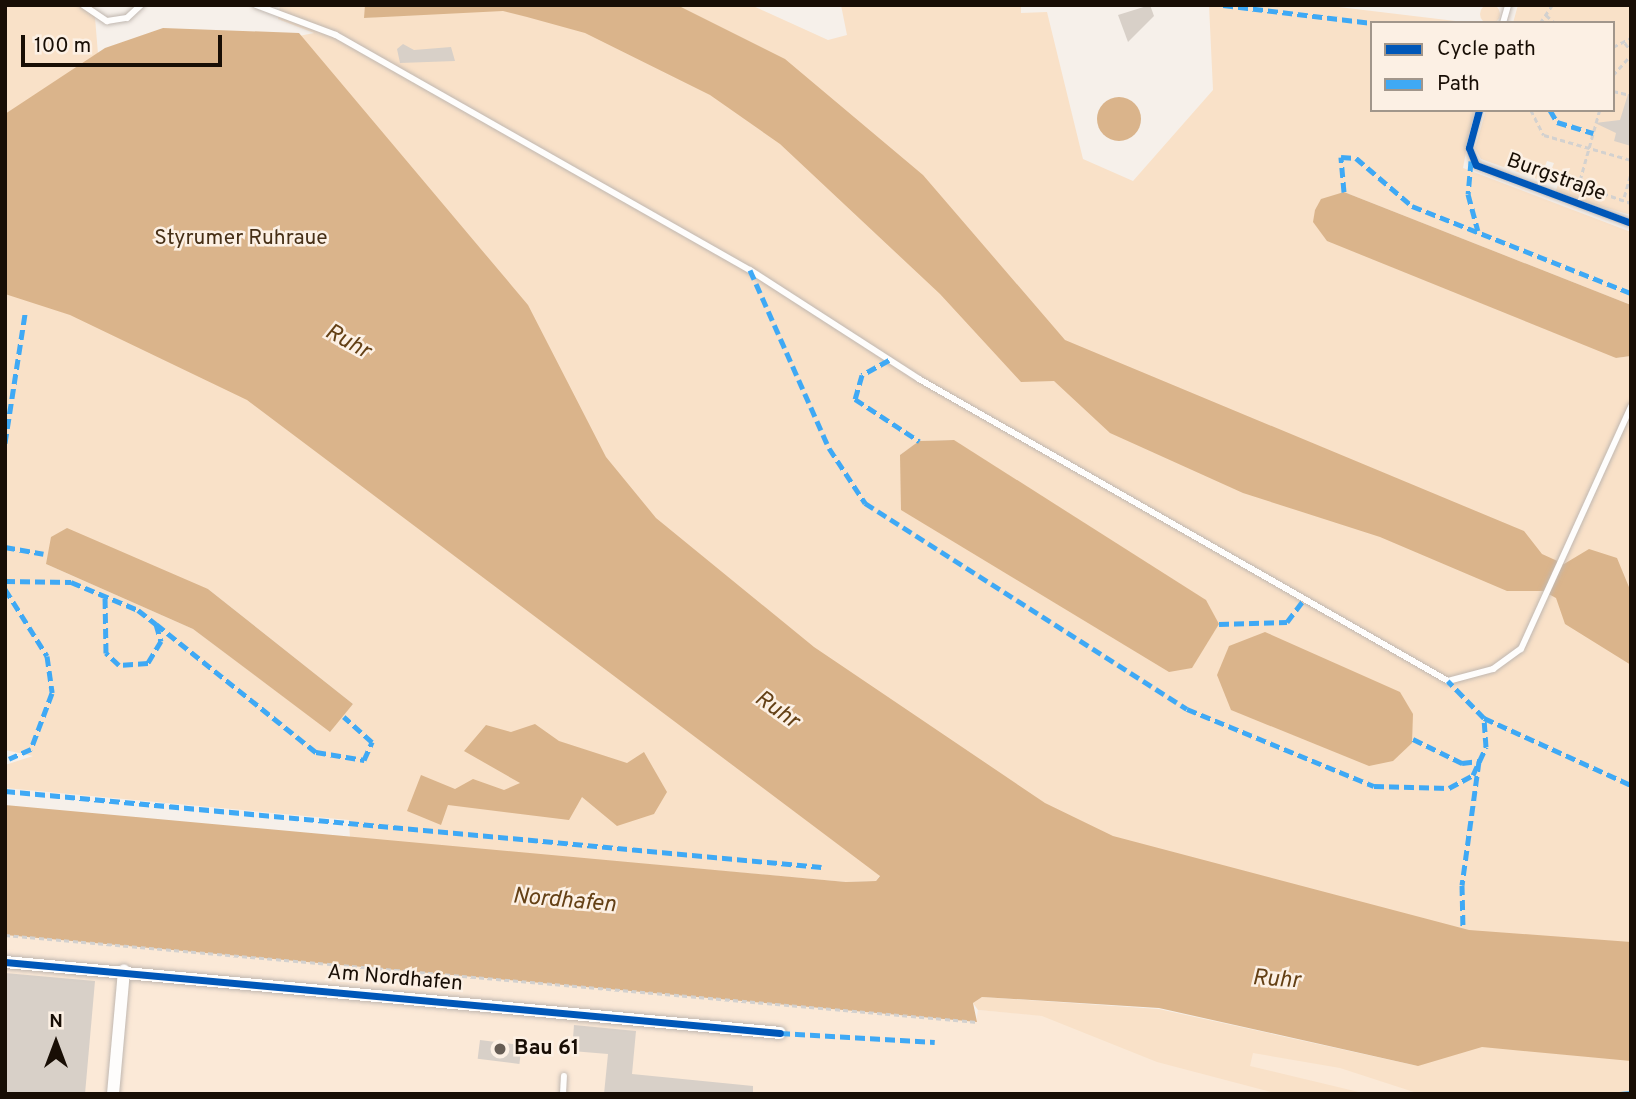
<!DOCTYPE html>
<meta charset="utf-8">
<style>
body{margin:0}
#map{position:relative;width:1636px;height:1099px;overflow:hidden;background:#f6f0ea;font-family:Overpass,sans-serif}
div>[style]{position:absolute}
.built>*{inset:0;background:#fbe9d7}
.green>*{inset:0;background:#f9e1c8}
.round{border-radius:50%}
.water>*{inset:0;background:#dab48b}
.building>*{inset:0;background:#d8d0c8;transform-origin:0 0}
.path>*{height:2.5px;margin-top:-1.25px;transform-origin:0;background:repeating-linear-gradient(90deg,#d3d1cf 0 5px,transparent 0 8.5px)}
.roads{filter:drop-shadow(0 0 2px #c0b7b0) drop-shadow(0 0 2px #c0b7b0)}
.lane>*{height:6px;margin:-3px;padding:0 3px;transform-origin:3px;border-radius:3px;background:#fefdfc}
.street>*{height:12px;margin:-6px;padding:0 6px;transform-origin:6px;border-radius:6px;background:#fefdfc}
.quiet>*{height:5px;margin-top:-2.5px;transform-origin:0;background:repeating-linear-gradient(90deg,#3fa9f5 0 10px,transparent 0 15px)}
.cycleway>*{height:7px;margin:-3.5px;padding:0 3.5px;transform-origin:3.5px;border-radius:3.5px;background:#0057b8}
.dots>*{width:19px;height:19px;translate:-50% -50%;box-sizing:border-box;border:4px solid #fcf0e4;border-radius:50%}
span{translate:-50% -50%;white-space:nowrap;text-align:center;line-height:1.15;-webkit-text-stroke:5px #fcf0e4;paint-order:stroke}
.street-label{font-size:21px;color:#180e05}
.park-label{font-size:21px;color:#462f16}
.poi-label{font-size:21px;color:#180e05;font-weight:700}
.left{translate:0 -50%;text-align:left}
.water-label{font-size:23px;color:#644015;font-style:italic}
.frame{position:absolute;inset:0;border:7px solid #180e05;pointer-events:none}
.legend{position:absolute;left:1370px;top:21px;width:245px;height:91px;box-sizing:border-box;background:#fcf0e4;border:2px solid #a1968b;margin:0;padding:9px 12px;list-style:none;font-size:21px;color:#180e05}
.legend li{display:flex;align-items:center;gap:14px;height:35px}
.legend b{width:35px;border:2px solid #a1968b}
.north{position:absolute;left:21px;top:1008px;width:70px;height:70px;-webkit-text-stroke:5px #fcf0e4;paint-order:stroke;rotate:0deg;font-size:19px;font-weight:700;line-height:28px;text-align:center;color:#180e05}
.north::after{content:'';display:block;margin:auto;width:24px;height:32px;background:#180e05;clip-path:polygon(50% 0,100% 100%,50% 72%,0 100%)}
.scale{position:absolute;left:21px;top:35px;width:201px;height:32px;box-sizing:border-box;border:4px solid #180e05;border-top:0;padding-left:9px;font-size:21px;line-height:24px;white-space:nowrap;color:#180e05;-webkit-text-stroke:5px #fcf0e4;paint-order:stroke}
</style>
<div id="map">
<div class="built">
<div style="clip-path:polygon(5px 935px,976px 1022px,978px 1010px,1151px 1025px,1350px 1065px,1426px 1094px,5px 1094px)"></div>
</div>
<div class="green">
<div class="round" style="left:1480px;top:4px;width:20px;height:20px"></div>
<div style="clip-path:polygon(evenodd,5px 5px,94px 5px,98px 54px,56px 85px,314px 33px,278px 19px,280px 5px,365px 5px,365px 18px,502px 5px,751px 5px,828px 40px,847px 35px,841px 5px,1021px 5px,1021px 13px,1047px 12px,1083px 159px,1133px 181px,1213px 90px,1209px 5px,1322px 5px,1472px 23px,1372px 23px,1372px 110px,1474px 110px,1463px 168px,1631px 232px,1631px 305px,1344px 192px,1616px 358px,1631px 356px,1631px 1094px,1420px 1094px,1340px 1068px,1253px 1053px,1250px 1066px,1367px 1094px,1279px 1094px,1157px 1062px,1042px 1016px,978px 1010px,973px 1003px,982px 997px,1159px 1009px,1418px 1066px,880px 875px,876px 881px,846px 882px,350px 838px,349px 820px,5px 788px,5px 765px,33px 756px,5px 750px,5px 5px,954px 440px,900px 455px,919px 441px,954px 440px,5px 5px,46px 564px,208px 589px,353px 704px,330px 731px,193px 629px,46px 564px)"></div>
<div style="clip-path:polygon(1518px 5px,1631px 5px,1631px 215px,1555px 193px,1559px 182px,1548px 178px,1554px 163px,1547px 161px,1540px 180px,1481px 159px,1475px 148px,1486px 110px,1613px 110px,1613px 23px,1513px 23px)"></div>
</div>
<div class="water">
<div style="clip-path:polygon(365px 5px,677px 5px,785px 59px,923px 175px,1065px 340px,1524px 531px,1542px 554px,1564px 564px,1589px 549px,1617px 558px,1631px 592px,1631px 665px,1565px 624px,1556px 598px,1543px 591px,1507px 591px,1380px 537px,1243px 493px,1110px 433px,1054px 381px,1021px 382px,940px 294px,780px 144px,710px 95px,585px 33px,527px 17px,503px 11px,364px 18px)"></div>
<div style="clip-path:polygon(163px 28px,299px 33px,528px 305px,606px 457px,656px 518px,814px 647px,1045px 803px,1113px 836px,1469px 930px,1631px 942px,1631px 1061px,1482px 1047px,1418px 1066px,1159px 1008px,982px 997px,973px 1003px,977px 1022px,5px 935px,5px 805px,846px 882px,876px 881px,880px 876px,247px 400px,70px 315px,5px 294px,5px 114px,105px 48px)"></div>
<div class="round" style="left:1097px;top:97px;width:44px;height:44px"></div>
<div style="clip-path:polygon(1344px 192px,1631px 305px,1631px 356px,1616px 358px,1327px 241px,1313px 222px,1315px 210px,1321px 199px)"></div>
<div style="clip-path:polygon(954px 440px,1206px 600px,1219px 624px,1192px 668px,1169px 672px,901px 510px,900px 455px,919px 441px)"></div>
<div style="clip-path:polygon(67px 528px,208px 589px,353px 704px,330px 732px,193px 629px,46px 564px,51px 537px)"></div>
<div style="clip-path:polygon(1265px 632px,1400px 692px,1413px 714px,1412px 743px,1393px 761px,1369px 766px,1231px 710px,1217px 675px,1229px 646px)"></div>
<div style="clip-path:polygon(535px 724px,559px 741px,627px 763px,644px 752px,667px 792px,654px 814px,617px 826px,582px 797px,569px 820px,448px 805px,441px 825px,407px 811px,421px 775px,455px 789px,473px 779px,504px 790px,520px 783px,464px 751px,486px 725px,511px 732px)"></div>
</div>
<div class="building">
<div style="clip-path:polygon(1150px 5px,1154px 16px,1128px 42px,1118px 15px)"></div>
<div style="clip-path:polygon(403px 44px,414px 50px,451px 47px,455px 61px,400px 63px,397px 49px)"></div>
<div style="clip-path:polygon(1628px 94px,1631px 94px,1631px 146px,1614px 141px,1616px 133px,1595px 123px,1620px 120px)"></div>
<div style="clip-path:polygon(5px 973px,95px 981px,85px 1094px,5px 1094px)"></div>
<div style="clip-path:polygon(574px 1025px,636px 1031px,632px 1074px,753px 1086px,753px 1094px,604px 1094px,608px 1054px,572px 1051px)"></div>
<div style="left:480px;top:1040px;width:42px;height:19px;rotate:7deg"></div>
</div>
<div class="path">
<div style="left:1546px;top:15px;width:12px;rotate:42deg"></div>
<div style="left:1540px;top:23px;width:22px;rotate:-56deg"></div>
<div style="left:1625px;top:43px;width:10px;rotate:53deg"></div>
<div style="left:1613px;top:47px;width:20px;rotate:-27deg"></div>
<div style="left:1613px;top:75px;width:27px;rotate:-48deg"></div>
<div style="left:1613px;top:91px;width:18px;rotate:13deg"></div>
<div style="left:1531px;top:110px;width:28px;rotate:63deg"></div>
<div style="left:1544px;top:135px;width:91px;rotate:16deg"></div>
<div style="left:1600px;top:110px;width:78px;rotate:105.6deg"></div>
<div style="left:1579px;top:185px;width:55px;rotate:19.1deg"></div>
<div style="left:1624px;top:197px;width:26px;rotate:-74deg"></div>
<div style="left:5px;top:935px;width:976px;rotate:5.11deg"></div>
</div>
<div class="roads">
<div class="lane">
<div style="left:83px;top:5px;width:29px;rotate:34deg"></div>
<div style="left:107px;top:21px;width:20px;rotate:-9deg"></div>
<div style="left:127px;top:18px;width:19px;rotate:-43deg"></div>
<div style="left:256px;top:5px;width:85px;rotate:20.6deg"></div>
<div style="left:336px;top:35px;width:476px;rotate:29.6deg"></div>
<div style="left:750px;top:270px;width:201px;rotate:32.8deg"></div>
<div style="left:919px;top:379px;width:609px;rotate:29.72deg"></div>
<div style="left:1448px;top:681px;width:47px;rotate:-14.9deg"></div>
<div style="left:1493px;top:669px;width:34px;rotate:-36deg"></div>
<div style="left:1521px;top:649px;width:267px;rotate:-65.6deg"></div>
<div style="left:1503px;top:23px;width:19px;rotate:-74deg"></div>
<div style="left:1479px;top:110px;width:39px;rotate:105deg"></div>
<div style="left:1469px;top:148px;width:18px;rotate:68deg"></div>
<div style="left:1476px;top:165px;width:165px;rotate:20.5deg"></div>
<div style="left:563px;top:1094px;width:18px;rotate:-87deg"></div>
</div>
<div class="street">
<div style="left:5px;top:962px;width:778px;rotate:5.23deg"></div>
<div style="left:113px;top:1094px;width:124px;rotate:-84.9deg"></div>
</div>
</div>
<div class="quiet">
<div style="left:1223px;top:5px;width:150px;rotate:6.9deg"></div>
<div style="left:1550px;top:110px;width:14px;rotate:60deg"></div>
<div style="left:1557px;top:122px;width:38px;rotate:17deg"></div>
<div style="left:1471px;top:161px;width:33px;rotate:95deg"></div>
<div style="left:1468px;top:194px;width:38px;rotate:75deg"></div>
<div style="left:1344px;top:192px;width:35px;rotate:-95deg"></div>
<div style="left:1341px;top:157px;width:15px;rotate:4deg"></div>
<div style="left:1356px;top:158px;width:74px;rotate:40.6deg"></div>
<div style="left:1412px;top:206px;width:236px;rotate:21.7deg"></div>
<div style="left:750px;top:270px;width:195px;rotate:66.1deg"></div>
<div style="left:829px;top:448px;width:66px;rotate:56.8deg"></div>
<div style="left:865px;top:503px;width:382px;rotate:32.6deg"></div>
<div style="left:1187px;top:709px;width:202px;rotate:22.4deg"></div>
<div style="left:1374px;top:786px;width:75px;rotate:1.5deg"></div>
<div style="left:1449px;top:788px;width:27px;rotate:-28deg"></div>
<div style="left:1473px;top:775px;width:31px;rotate:-65deg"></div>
<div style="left:1486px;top:747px;width:29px;rotate:-94deg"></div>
<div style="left:1484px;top:718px;width:52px;rotate:-134.2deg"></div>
<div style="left:889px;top:360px;width:31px;rotate:151deg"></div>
<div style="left:862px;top:375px;width:25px;rotate:106deg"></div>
<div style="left:855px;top:399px;width:77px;rotate:33.3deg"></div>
<div style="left:5px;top:443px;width:131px;rotate:-81.2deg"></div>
<div style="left:5px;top:547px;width:39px;rotate:10deg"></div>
<div style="left:5px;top:581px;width:66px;rotate:0.9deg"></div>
<div style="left:71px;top:582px;width:73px;rotate:22.7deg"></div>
<div style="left:138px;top:610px;width:23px;rotate:38deg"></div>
<div style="left:156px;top:624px;width:18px;rotate:74deg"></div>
<div style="left:161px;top:641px;width:26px;rotate:121deg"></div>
<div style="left:148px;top:663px;width:29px;rotate:176deg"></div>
<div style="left:119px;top:665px;width:18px;rotate:-137deg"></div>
<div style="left:106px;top:653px;width:55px;rotate:-91deg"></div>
<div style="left:5px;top:589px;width:79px;rotate:57.9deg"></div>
<div style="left:47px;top:656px;width:37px;rotate:82deg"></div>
<div style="left:52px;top:693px;width:60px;rotate:110.6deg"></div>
<div style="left:31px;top:749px;width:24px;rotate:156deg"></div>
<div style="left:156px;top:624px;width:205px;rotate:38.7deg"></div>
<div style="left:316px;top:752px;width:49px;rotate:9.5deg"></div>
<div style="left:364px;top:760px;width:20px;rotate:-66deg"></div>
<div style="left:372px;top:742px;width:38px;rotate:-138deg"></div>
<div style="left:1219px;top:624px;width:68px;rotate:-1.7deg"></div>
<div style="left:1287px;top:622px;width:26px;rotate:-53deg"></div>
<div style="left:1484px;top:718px;width:162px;rotate:24.5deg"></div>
<div style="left:1413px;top:739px;width:55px;rotate:26.1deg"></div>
<div style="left:1462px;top:763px;width:17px;rotate:-7deg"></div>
<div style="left:1479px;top:761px;width:125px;rotate:97.8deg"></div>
<div style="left:1462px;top:885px;width:44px;rotate:88.7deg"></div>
<div style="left:5px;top:791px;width:820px;rotate:5.32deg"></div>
<div style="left:780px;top:1033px;width:155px;rotate:3.3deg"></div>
<div style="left:1620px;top:1094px;width:11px;rotate:-5deg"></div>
</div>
<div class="cycleway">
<div style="left:1479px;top:110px;width:39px;rotate:105deg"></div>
<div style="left:1469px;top:148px;width:18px;rotate:68deg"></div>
<div style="left:1476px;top:165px;width:165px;rotate:20.5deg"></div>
<div style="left:5px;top:962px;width:778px;rotate:5.23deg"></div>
</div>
<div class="dots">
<div style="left:500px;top:1049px;background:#665d55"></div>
</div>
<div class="street-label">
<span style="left:1556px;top:178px;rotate:20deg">Burgstraße</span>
<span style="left:395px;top:979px;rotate:5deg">Am Nordhafen</span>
</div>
<div class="park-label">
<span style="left:241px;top:239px">Styrumer Ruhraue</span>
</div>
<div class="poi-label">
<span class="left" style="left:514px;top:1049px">Bau 61</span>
</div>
<div class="water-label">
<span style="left:347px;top:343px;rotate:29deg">Ruhr</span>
<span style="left:776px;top:711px;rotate:35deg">Ruhr</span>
<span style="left:564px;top:902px;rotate:5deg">Nordhafen</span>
<span style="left:1276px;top:981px;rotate:4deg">Ruhr</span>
</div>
<div class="frame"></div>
<ul class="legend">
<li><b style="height:9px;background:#0057b8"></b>Cycle path</li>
<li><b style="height:9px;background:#3fa9f5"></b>Path</li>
</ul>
<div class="north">N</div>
<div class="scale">100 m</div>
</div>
